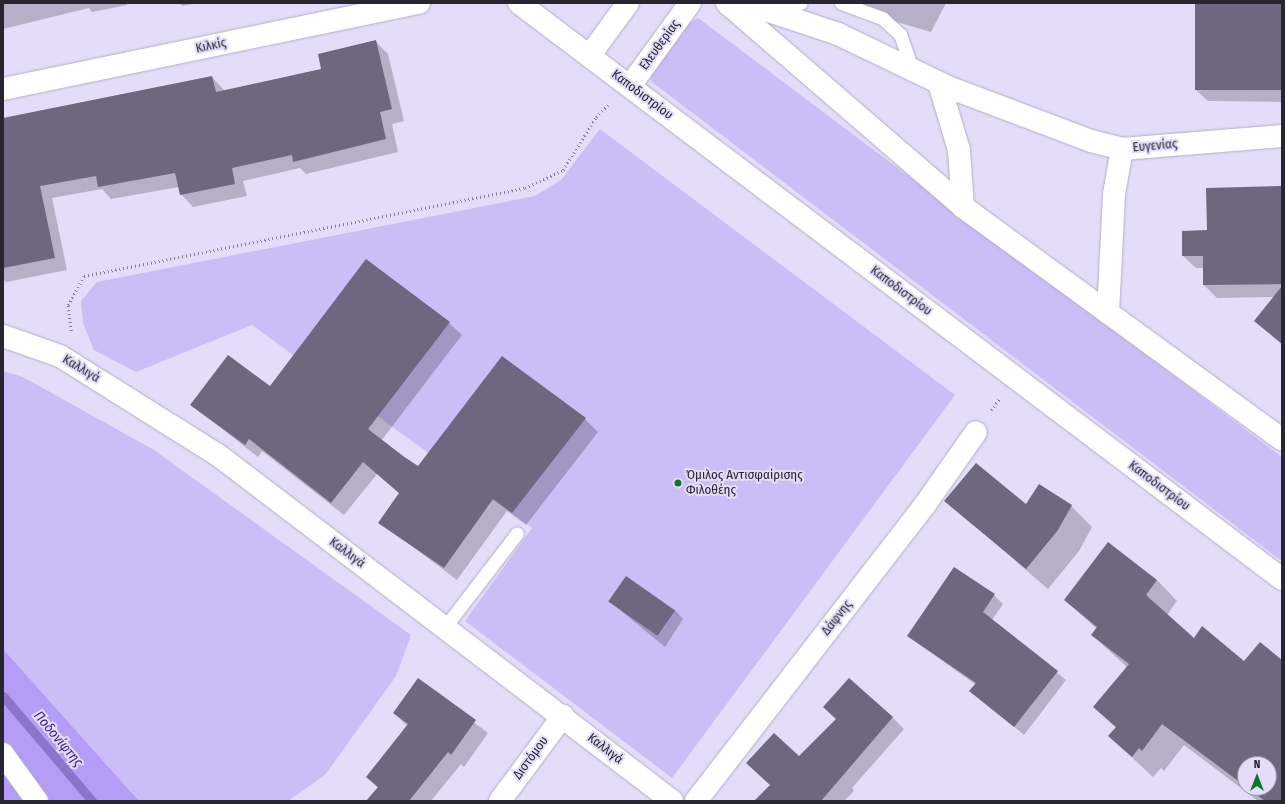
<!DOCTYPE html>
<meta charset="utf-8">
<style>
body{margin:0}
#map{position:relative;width:1285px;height:804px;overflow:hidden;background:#e3ddf9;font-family:"Fira Sans Condensed",sans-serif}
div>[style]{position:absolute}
.green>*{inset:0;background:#cbbdf5}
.forest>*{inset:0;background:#b59cf6}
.shadow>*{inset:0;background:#0003}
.stream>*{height:9px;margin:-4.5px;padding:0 4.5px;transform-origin:4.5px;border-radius:4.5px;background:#8d73c9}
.building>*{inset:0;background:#6d6780;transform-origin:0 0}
.path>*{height:2.5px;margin-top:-1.25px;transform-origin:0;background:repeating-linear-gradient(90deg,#847f93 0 1px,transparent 0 4px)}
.roads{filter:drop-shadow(0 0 1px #b3adc8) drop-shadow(0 0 1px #b3adc8)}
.service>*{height:13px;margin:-6.5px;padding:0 6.5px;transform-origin:6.5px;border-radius:6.5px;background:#fff}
.minor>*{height:22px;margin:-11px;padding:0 11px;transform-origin:11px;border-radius:11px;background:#fff}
.secondary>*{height:22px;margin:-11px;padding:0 11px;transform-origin:11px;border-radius:11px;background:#fff}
.dots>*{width:11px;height:11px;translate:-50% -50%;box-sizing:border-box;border:2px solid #e3ddf9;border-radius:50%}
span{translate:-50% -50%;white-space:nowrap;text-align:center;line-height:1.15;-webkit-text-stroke:4px #e3ddf9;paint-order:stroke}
.street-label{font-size:13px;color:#282530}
.poi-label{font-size:13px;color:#282530}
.left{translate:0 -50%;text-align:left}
.water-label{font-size:14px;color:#471c83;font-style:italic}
.frame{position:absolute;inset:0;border:4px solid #282530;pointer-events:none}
.north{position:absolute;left:1237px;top:756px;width:40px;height:40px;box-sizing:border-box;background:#e3ddf9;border:1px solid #9893a9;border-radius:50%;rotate:0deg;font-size:11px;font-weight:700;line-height:16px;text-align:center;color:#282530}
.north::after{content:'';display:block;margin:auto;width:14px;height:18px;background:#0d7629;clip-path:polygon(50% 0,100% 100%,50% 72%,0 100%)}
</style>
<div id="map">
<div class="green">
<div style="clip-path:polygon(698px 18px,1282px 457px,1282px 561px,652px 82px,648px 72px,686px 25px)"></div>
<div style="clip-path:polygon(600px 129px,955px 395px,672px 778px,465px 621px,532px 528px,252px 325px,136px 372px,94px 350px,83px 323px,81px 301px,97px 282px,535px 196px,561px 180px)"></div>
<div style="clip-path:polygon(3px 371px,23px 377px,154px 450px,411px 635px,396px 676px,325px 775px,288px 801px,139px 801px,3px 649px)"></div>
</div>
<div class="forest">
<div style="clip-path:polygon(3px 649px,139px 801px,3px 801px)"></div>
</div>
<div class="shadow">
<div style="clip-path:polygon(3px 3px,127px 3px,127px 5px,92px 12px,89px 8px,3px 29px)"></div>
<div style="clip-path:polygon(179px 3px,198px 3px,182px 6px)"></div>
<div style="clip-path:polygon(854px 3px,946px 3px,931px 32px,866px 13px)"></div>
<div style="clip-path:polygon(1196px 3px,1282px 3px,1282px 102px,1208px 101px,1195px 89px)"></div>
<div style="clip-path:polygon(375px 41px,388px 54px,404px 121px,392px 124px,398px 152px,306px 174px,300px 168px,243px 181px,247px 196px,193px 207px,181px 194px,179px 187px,111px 199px,102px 189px,52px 198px,67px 270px,6px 282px,3px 279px,3px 119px,212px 77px,225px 91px,322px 70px)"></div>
<div style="clip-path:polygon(1282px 187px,1282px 344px,1255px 321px,1274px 297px,1217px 298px,1204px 285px,1204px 268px,1196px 268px,1183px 256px,1208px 231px)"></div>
<div style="clip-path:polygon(449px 323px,462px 335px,381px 441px,418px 467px,585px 419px,598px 432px,526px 525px,507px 511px,457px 580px,380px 522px,400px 494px,377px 474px,344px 515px,262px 451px,258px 457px,192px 405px,270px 387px)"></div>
<div style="clip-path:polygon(946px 501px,1071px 506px,1092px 527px,1079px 551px,1048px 589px)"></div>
<div style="clip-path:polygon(evenodd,1157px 580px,1177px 601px,1167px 615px,1194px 639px,1244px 663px,1282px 662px,1282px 801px,1258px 801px,1184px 745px,1164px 771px,1161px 768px,1153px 777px,1109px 736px,1116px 728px,1094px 707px,1127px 667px,1092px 635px,1097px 629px,1065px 600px,1157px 580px,1245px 764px,1269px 764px,1269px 788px,1245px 788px,1245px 764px)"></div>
<div style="clip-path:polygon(994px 595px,1003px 604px,992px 620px,1066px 680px,1024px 735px,971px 691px,976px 685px,908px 636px)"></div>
<div style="clip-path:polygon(609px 601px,675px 610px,683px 619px,665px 647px)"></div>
<div style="clip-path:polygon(418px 680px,488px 733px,464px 767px,461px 764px,431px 801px,367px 801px,378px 788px,367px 777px,407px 726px,394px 713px)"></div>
<div style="clip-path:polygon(892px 717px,904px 729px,852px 788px,854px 791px,844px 801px,756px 801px,799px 757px)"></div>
</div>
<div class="stream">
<div style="left:3px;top:696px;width:138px;rotate:49.7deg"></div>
</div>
<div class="building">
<div style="left:1195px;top:3px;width:86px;height:87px"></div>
<div style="clip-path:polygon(376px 40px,392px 109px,380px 112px,386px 139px,293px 162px,292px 155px,232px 168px,235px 184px,180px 195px,175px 173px,98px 187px,96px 176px,40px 186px,55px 258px,3px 268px,3px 118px,212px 76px,216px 92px,321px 69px,318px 54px)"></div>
<div style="clip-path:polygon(1282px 186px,1282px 284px,1203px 285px,1203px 256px,1182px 256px,1182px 231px,1207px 230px,1206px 188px)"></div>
<div style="clip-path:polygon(366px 259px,450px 322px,368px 429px,403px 456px,418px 466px,502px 356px,586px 418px,512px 513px,493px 499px,444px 568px,378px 523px,399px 493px,363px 462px,331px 503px,249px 439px,245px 445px,190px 405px,228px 355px,270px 386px)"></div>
<div style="clip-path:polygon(1282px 286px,1282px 344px,1254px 321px)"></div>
<div style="clip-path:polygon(976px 463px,1026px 504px,1039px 484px,1072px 505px,1058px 530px,1026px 569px,944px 501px)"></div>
<div style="clip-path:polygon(1108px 542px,1157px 580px,1146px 595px,1194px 638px,1202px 626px,1244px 661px,1260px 642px,1282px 660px,1282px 801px,1265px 801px,1247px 788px,1269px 788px,1269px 764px,1245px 764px,1245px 786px,1162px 724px,1142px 751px,1139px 748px,1132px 757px,1108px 736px,1116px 727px,1093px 707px,1129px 664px,1091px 635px,1097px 627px,1064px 600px)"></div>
<div style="clip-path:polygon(954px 567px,995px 594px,983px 612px,1058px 671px,1014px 727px,969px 691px,976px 683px,907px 636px)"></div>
<div style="left:626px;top:576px;width:60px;height:31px;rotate:35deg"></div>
<div style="clip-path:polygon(418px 678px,476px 720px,451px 755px,448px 752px,409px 801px,366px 801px,378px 787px,366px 777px,408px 724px,393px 713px)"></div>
<div style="clip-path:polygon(849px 678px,893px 717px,821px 801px,754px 801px,770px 785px,746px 763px,774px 733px,799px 756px,836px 719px,823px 707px)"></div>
</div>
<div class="path">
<div style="left:71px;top:331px;width:26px;rotate:-97deg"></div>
<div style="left:68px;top:305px;width:33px;rotate:-61deg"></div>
<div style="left:84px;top:276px;width:450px;rotate:-11.3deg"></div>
<div style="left:525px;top:188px;width:42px;rotate:-25.3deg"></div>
<div style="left:563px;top:170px;width:62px;rotate:-58.1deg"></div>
<div style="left:596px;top:117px;width:17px;rotate:-45deg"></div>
<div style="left:991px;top:410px;width:14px;rotate:-54deg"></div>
</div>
<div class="roads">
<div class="service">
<div style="left:841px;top:3px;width:44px;rotate:20.1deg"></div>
<div style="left:882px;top:18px;width:24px;rotate:42deg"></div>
<div style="left:900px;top:34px;width:37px;rotate:71deg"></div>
<div style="left:770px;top:9px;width:31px;rotate:-11deg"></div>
<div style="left:445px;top:627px;width:118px;rotate:-52.5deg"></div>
</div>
<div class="minor">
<div style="left:728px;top:4px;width:38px;rotate:9deg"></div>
<div style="left:766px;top:10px;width:76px;rotate:18.4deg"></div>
<div style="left:838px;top:34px;width:122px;rotate:25.7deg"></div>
<div style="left:948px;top:87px;width:153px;rotate:20.7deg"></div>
<div style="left:1091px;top:141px;width:32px;rotate:14deg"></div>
<div style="left:1122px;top:149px;width:161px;rotate:-4.6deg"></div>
<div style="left:590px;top:55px;width:64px;rotate:-53.8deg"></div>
<div style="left:939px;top:83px;width:70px;rotate:73.4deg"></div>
<div style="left:959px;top:150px;width:57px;rotate:86deg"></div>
<div style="left:630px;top:86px;width:102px;rotate:-54.1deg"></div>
<div style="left:3px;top:89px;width:425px;rotate:-11.7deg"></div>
<div style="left:1108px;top:313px;width:119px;rotate:-87.1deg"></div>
<div style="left:1114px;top:194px;width:46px;rotate:-79.9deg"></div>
<div style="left:3px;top:336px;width:60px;rotate:19.3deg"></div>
<div style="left:60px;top:356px;width:186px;rotate:32.1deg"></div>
<div style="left:218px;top:455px;width:571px;rotate:37.31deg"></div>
<div style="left:3px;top:754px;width:58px;rotate:54.1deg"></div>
<div style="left:500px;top:801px;width:106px;rotate:-53.5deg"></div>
<div style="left:696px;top:801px;width:373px;rotate:-52.3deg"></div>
<div style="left:924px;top:506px;width:90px;rotate:-54.9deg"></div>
</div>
<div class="secondary">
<div style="left:519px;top:3px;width:956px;rotate:37.05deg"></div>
<div style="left:727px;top:3px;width:312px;rotate:40.8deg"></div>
<div style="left:963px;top:207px;width:395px;rotate:36.1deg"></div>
</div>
</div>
<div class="dots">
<div style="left:678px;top:483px;background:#0d7629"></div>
</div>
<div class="street-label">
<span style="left:660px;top:45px;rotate:-54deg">Ελευθερίας</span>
<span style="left:211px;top:46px;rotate:-12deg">Κιλκίς</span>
<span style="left:642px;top:95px;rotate:37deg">Καποδιστρίου</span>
<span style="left:1155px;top:146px;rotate:-5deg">Ευγενίας</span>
<span style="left:901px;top:291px;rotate:37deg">Καποδιστρίου</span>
<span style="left:81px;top:369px;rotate:31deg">Καλλιγά</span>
<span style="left:1159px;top:486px;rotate:37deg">Καποδιστρίου</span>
<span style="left:347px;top:553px;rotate:37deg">Καλλιγά</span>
<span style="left:837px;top:618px;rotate:-52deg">Δάφνης</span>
<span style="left:605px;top:749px;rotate:38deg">Καλλιγά</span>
<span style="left:531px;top:758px;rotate:-54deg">Διστόμου</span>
</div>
<div class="poi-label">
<span class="left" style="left:686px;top:483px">Όμιλος Αντισφαίρισης<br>Φιλοθέης</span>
</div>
<div class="water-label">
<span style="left:58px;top:739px;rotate:50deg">Ποδονίφτης</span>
</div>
<div class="frame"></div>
<div class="north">N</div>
</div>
